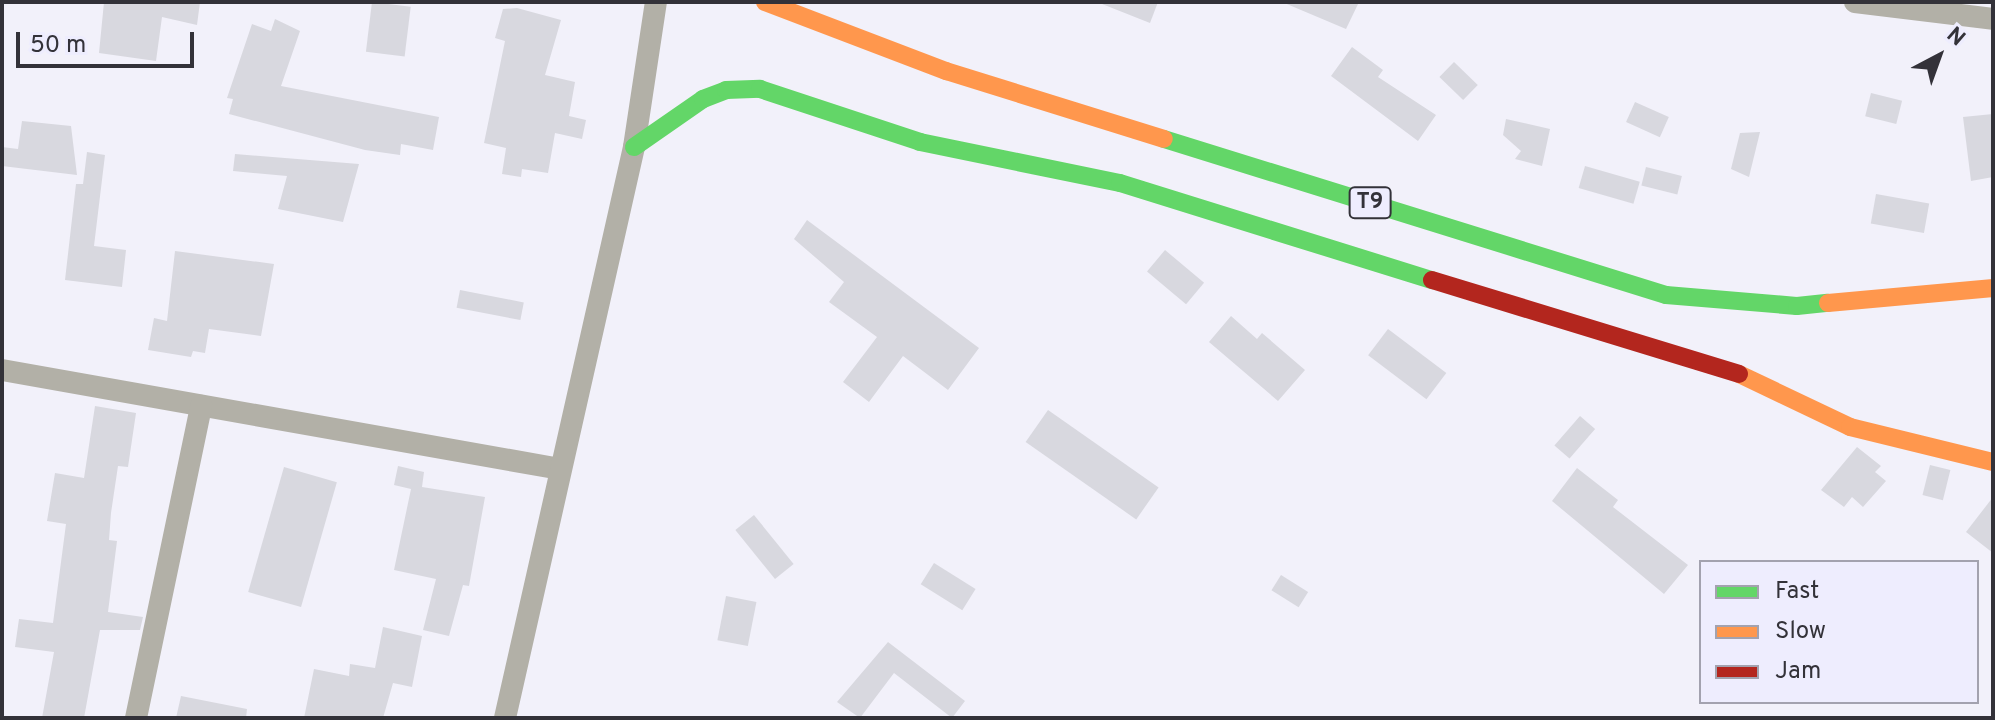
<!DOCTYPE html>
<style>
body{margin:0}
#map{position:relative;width:1995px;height:720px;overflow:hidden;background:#f2f1fa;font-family:Overpass,sans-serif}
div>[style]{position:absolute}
.building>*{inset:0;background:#d8d8df;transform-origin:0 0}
.street>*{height:22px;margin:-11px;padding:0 11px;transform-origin:11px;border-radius:11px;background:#b2b0a7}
.fast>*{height:18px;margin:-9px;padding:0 9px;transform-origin:9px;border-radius:9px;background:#63d668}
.slow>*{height:18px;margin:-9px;padding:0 9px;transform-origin:9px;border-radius:9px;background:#ff974d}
.jam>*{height:18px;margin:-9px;padding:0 9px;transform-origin:9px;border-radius:9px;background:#b3261e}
span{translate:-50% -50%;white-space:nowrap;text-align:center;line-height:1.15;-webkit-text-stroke:6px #eeedfe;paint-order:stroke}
.shield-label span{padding:2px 6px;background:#eeedfe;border:2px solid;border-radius:6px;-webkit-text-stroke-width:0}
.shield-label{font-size:22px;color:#333239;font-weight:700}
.frame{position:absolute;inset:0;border:4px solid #333239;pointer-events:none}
.legend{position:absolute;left:1699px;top:560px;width:280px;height:144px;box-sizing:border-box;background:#eeedfe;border:2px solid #a3a2af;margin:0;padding:10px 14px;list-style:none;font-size:24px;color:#333239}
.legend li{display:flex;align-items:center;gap:16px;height:40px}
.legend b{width:40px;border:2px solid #a3a2af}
.north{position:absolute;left:1899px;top:16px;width:80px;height:80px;-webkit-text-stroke:6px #eeedfe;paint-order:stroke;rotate:41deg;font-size:22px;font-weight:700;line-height:32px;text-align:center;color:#333239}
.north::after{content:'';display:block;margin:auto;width:28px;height:36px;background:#333239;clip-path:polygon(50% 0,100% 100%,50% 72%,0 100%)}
.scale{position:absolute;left:16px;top:32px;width:178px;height:36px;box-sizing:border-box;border:4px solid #333239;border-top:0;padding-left:10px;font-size:24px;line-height:28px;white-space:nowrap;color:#333239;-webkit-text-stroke:6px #eeedfe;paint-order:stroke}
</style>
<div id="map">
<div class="building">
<div style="clip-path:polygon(104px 2px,200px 2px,197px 25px,162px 17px,156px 61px,99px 53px)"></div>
<div style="left:372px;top:2px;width:39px;height:50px;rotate:7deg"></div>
<div style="clip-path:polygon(1097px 2px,1158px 2px,1150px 23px)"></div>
<div style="clip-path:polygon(1282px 2px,1359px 2px,1346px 29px)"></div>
<div style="clip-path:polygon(517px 8px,561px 20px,545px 75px,575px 82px,569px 116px,586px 120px,582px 139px,555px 133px,548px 173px,522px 169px,521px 177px,502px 174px,506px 148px,484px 143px,505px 41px,495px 38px,503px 9px)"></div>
<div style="clip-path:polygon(275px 19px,300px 31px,281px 86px,439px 117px,433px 150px,401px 144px,400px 155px,365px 150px,229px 114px,233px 99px,227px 98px,252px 24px,271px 31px)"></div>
<div style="clip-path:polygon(1352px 47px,1383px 70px,1378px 77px,1436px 115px,1418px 141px,1331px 76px)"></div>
<div style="left:1454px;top:62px;width:33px;height:21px;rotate:44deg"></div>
<div style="left:1871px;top:93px;width:32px;height:24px;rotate:14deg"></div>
<div style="left:1635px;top:102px;width:37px;height:22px;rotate:24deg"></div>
<div style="clip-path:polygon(1993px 114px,1993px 177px,1971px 181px,1963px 117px)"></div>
<div style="clip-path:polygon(1506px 119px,1550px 129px,1542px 166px,1515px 159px,1521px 151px,1503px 135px)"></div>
<div style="clip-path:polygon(22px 121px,71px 126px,77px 175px,2px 166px,2px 147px,18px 149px)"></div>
<div style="clip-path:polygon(1760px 132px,1749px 177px,1731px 169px,1740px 133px)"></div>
<div style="clip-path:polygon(87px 152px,105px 155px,94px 246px,126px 250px,122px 287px,65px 280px,76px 184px,83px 184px)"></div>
<div style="clip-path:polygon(235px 154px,359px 164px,343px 222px,278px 209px,287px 176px,233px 171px)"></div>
<div style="left:1585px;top:166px;width:57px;height:23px;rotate:16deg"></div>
<div style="left:1646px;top:167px;width:37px;height:19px;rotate:14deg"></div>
<div style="left:1876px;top:194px;width:54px;height:30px;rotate:10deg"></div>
<div style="clip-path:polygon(807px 220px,979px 348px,948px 390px,903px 356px,869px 402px,843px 382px,877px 337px,829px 302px,844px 282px,794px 239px)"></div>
<div style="left:1165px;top:250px;width:51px;height:28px;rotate:40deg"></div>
<div style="clip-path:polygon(175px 251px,274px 264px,261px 336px,209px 329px,205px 353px,193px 351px,191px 357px,148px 350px,154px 318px,167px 321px)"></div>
<div style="left:460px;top:290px;width:65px;height:18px;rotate:11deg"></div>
<div style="clip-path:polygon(1231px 316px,1257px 339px,1262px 333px,1305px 370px,1278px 401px,1209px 342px)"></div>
<div style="left:1388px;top:329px;width:73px;height:33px;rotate:37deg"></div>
<div style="clip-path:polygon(95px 406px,136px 413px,128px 467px,118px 466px,111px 513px,109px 540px,117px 541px,108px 612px,143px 617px,140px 630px,100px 630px,84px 718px,42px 718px,54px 652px,15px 647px,19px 619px,53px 623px,66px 524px,47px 521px,55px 473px,84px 478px)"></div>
<div style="left:1048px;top:410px;width:135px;height:39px;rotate:35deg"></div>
<div style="left:1580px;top:416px;width:20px;height:39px;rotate:41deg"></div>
<div style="clip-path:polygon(1857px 447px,1881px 466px,1875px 472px,1886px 481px,1863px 507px,1852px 497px,1844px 507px,1821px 490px)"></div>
<div style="left:1930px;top:465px;width:21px;height:31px;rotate:14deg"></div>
<div style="clip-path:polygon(398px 466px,424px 472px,422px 487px,485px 497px,469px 586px,463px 585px,449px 636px,423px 630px,436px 579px,394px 570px,411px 489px,394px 485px)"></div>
<div style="left:284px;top:467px;width:55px;height:130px;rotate:16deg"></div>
<div style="clip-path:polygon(1577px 468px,1618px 500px,1613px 507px,1688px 565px,1664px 594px,1552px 501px)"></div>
<div style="clip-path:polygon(1993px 497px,1993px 553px,1966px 532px)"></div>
<div style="left:754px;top:515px;width:63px;height:24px;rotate:51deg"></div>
<div style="left:934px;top:563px;width:49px;height:25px;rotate:32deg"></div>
<div style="left:1281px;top:575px;width:32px;height:18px;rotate:32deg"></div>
<div style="left:726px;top:596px;width:31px;height:45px;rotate:11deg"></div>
<div style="clip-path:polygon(383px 627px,422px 636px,412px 687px,393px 683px,383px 718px,304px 718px,314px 669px,349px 676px,350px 664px,375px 668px)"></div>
<div style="clip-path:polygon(888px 642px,965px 701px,952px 718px,894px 673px,860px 718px,837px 702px)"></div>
<div style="clip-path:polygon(181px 696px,247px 709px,246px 718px,176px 718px)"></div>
</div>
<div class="street">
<div style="left:1855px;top:2px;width:139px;rotate:7deg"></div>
<div style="left:2px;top:370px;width:567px;rotate:10.06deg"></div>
<div style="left:136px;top:718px;width:319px;rotate:-78.2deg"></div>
<div style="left:505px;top:718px;width:585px;rotate:-77.27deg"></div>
<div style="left:634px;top:147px;width:147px;rotate:-81.4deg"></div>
</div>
<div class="fast">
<div style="left:1164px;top:139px;width:526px;rotate:17.26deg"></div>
<div style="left:1666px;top:295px;width:131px;rotate:4.8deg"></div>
<div style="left:1797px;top:306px;width:31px;rotate:-6deg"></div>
<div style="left:634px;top:147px;width:84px;rotate:-34.8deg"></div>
<div style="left:703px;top:99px;width:25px;rotate:-21deg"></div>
<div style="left:726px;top:90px;width:34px;rotate:-2deg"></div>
<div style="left:760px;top:89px;width:169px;rotate:18.3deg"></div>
<div style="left:920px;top:142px;width:204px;rotate:11.6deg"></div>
<div style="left:1120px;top:183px;width:327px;rotate:17.3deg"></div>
</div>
<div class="slow">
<div style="left:765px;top:2px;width:194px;rotate:20.9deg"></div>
<div style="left:946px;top:71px;width:228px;rotate:17.3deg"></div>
<div style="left:1828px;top:303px;width:166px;rotate:-5.2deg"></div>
<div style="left:1739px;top:374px;width:123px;rotate:25.5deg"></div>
<div style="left:1850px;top:427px;width:147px;rotate:13.8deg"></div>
</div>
<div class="jam">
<div style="left:1432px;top:280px;width:321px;rotate:17deg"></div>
</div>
<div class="shield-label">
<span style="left:1370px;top:203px">T9</span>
</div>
<div class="frame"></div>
<ul class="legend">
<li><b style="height:10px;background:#63d668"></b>Fast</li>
<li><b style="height:10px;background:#ff974d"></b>Slow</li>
<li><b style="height:10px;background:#b3261e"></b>Jam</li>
</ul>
<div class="north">N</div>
<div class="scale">50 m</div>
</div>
